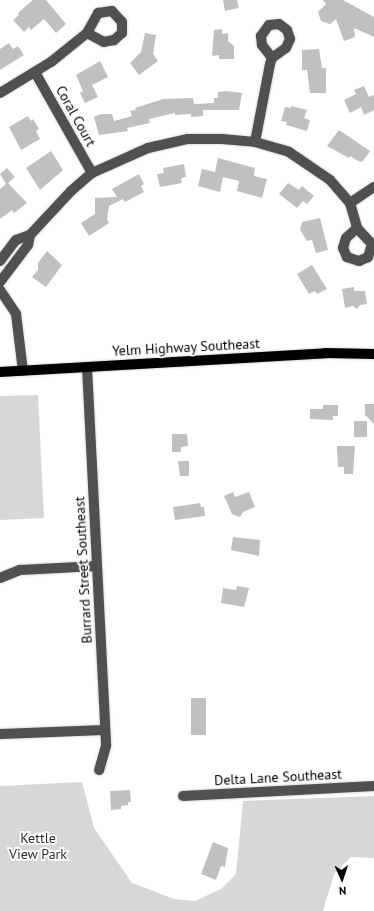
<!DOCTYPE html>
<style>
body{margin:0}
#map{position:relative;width:374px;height:911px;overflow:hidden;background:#fff;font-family:"PT Sans",sans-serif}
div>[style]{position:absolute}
.green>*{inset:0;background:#d7d7d7}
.building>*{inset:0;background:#c0c0c0;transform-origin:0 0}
.roads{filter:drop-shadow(0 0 1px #dbdbdb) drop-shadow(0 0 1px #dbdbdb)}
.minor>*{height:10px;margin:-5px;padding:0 5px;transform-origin:5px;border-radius:5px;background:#505050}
.major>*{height:10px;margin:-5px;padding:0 5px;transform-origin:5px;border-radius:5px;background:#000}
span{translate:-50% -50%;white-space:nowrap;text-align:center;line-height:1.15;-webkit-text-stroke:3.5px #fff;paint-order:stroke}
.street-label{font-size:14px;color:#000}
.park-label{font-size:14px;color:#2e2e2e}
.north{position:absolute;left:322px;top:859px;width:40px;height:40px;-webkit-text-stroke:3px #fff;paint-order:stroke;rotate:177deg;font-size:11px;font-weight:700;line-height:16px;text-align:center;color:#000}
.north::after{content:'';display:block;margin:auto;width:14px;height:18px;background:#000;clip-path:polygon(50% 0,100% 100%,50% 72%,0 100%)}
</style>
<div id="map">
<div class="green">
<div style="clip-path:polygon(38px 395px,44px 518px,0 520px,0 396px)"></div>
<div style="clip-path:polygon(82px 782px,94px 828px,132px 883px,174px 899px,195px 901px,221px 889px,236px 874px,243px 801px,374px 796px,374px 858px,351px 857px,334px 874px,323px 911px,0 911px,0 786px)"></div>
</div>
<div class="building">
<div style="clip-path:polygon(33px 0,46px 0,66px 24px,56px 33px,44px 19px,31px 30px,29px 27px,24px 32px,13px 20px,19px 15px,18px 13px)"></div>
<div style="clip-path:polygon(223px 0,237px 0,239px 8px,225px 11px)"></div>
<div style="clip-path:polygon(323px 0,343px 0,374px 17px,374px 37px,354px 28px,355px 37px,344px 41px,336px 19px,330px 24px,321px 21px,318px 12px,326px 4px)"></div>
<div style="clip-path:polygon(222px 29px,222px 34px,228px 33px,228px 41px,234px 46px,234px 59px,219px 59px,219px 55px,212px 56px,214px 30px)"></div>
<div style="clip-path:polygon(145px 33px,156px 35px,153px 54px,158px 61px,139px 75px,130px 63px,141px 52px)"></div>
<div style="clip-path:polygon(9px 43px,13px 49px,18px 46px,24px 55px,0 70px,0 49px)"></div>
<div style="clip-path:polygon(319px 49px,322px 68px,326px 68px,326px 93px,310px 93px,307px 70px,302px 70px,302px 50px)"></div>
<div style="clip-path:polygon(100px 61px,108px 77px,92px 85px,98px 97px,85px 103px,80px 93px,83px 91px,76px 75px)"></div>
<div style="clip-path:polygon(364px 86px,369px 97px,374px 95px,374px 110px,364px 115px,361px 107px,350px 113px,344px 100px,356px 94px,354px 90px)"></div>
<div style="clip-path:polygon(226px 91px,242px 93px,239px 110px,203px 110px,203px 116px,191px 117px,191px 114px,175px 115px,175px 113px,149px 119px,150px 123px,127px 128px,128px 131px,99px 135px,94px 117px,101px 114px,112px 114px,114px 121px,132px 116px,130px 111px,136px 110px,135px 108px,163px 99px,193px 98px,194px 104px,214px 103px,214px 98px,218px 98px,218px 92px)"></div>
<div style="clip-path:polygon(291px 106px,307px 110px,304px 118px,310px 120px,307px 131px,286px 125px,287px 122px,281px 121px,285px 107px,291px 108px)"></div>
<div style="clip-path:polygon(28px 116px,31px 121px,33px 119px,39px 129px,36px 131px,40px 139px,21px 150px,9px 127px)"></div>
<div style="clip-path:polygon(339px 130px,370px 151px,363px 161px,360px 162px,350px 156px,349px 158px,327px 146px)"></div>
<div style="clip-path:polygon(51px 151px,63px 170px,40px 190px,26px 168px)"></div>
<div style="clip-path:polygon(218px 158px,255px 168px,254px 176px,267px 179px,262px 198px,237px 191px,239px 181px,223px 177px,220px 192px,198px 186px,202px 169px,215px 172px)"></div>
<div style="clip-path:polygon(184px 164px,186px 177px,181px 178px,182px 183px,160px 187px,157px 174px,164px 173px,163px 168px)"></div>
<div style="clip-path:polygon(7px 168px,15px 177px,8px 183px,27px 203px,14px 213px,12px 210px,0 219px,0 189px,6px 184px,0 174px)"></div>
<div style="clip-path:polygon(139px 174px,144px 184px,141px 186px,144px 192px,125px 202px,123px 199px,109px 206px,107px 219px,109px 223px,89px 236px,81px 223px,95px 214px,95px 198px,117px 197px,112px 189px)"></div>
<div style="clip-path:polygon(288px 183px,299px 190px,302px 186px,314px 196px,307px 204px,303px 201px,297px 208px,279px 194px)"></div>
<div style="clip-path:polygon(320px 218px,328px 250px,316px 253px,312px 240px,307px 241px,300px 230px,302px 222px)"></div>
<div style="clip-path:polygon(47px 251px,62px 265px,46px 287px,32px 277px,38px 270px,38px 263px)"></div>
<div style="clip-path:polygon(312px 265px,327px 289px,317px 294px,315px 291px,309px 294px,297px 274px)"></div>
<div style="clip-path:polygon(354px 287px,354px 291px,365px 291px,367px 304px,360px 305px,357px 309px,353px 306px,345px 308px,342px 289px)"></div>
<div style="clip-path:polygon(365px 404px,374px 404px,374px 424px,365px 415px)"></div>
<div style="clip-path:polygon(323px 405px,338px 405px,338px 416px,333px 416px,333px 420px,310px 419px,310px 409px,323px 409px)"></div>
<div style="left:354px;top:421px;width:13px;height:16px"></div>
<div style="clip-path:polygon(172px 434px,187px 434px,188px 446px,181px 447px,181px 452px,172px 452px)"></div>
<div style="clip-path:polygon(337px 446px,355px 446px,353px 474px,344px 474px,344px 467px,338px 467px)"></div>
<div style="clip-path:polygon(178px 461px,189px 461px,189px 476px,180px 476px)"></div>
<div style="clip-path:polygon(233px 492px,235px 497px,249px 492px,255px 507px,243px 512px,240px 517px,232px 514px,224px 496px)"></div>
<div style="clip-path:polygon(200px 503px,201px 507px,204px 507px,205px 516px,175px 520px,173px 507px)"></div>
<div style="clip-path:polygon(233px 537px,260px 540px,259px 556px,231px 550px)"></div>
<div style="clip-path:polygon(237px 586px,249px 588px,244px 607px,221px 603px,223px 588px,236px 590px)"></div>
<div style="left:206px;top:698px;width:37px;height:15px;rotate:90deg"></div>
<div style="clip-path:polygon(130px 790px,131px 802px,128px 802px,128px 805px,121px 806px,121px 809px,111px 810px,110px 791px)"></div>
<div style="clip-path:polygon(213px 842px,228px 848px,225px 867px,221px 866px,216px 880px,201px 874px)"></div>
</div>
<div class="roads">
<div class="minor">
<div style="left:36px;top:74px;width:114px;rotate:60.5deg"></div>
<div style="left:0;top:93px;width:60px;rotate:-31.3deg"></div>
<div style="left:51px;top:62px;width:46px;rotate:-38.9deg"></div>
<div style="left:87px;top:33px;width:23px;rotate:-61deg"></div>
<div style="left:98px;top:13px;width:14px;rotate:-8deg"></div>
<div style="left:112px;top:11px;width:15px;rotate:48deg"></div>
<div style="left:122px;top:22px;width:11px;rotate:90deg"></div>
<div style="left:122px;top:33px;width:11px;rotate:139deg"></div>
<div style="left:114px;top:40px;width:10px;rotate:169deg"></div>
<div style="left:104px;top:42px;width:19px;rotate:-152deg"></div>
<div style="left:255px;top:142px;width:79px;rotate:-79.1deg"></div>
<div style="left:270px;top:64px;width:6px;rotate:-72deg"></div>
<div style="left:272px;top:58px;width:17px;rotate:-36deg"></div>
<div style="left:286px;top:48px;width:10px;rotate:-66deg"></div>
<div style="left:290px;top:39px;width:9px;rotate:-108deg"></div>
<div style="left:287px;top:30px;width:10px;rotate:-143deg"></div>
<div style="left:279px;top:24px;width:10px;rotate:174deg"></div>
<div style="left:269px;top:25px;width:14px;rotate:126deg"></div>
<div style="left:261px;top:36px;width:9px;rotate:84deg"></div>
<div style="left:262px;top:45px;width:16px;rotate:52deg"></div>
<div style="left:350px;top:203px;width:29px;rotate:-34deg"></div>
<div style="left:30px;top:235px;width:60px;rotate:-47deg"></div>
<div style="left:71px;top:191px;width:28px;rotate:-41deg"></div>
<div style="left:92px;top:173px;width:61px;rotate:-24.1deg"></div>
<div style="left:148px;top:148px;width:41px;rotate:-12.7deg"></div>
<div style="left:188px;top:139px;width:34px"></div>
<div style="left:222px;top:139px;width:33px;rotate:5deg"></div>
<div style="left:255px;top:142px;width:35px;rotate:16deg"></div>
<div style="left:289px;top:152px;width:50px;rotate:34.3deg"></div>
<div style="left:330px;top:180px;width:30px;rotate:49deg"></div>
<div style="left:350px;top:203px;width:26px;rotate:74deg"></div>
<div style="left:357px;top:228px;width:22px;rotate:47deg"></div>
<div style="left:372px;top:244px;width:14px;rotate:107deg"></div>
<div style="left:368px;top:257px;width:10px;rotate:156deg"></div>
<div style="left:359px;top:261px;width:13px;rotate:-162deg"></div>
<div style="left:347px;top:257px;width:10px;rotate:-114deg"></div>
<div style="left:343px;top:248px;width:10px;rotate:-73deg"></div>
<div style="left:346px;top:238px;width:15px;rotate:-42deg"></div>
<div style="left:0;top:261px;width:26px;rotate:-53deg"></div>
<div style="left:16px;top:240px;width:15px;rotate:-20deg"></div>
<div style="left:30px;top:235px;width:10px;rotate:101deg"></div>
<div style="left:28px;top:245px;width:46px;rotate:127.1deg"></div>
<div style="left:0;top:290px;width:29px;rotate:56deg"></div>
<div style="left:16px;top:314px;width:57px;rotate:83deg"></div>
<div style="left:87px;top:367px;width:379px;rotate:87.1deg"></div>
<div style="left:106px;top:746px;width:25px;rotate:106deg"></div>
<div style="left:0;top:578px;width:22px;rotate:-22deg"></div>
<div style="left:20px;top:570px;width:77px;rotate:-3deg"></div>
<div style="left:0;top:734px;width:105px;rotate:-2.2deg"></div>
<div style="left:183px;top:796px;width:191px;rotate:-3deg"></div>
</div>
<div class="major">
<div style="left:0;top:372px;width:327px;rotate:-3.3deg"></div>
<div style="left:326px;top:353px;width:48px;rotate:1.2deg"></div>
</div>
</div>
<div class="street-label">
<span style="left:76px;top:116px;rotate:61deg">Coral Court</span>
<span style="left:186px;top:347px;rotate:-3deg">Yelm Highway Southeast</span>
<span style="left:83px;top:570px;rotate:-93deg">Burrard Street Southeast</span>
<span style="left:278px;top:777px;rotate:-3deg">Delta Lane Southeast</span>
</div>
<div class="park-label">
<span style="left:38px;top:846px">Kettle<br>View Park</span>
</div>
<div class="north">N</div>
</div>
